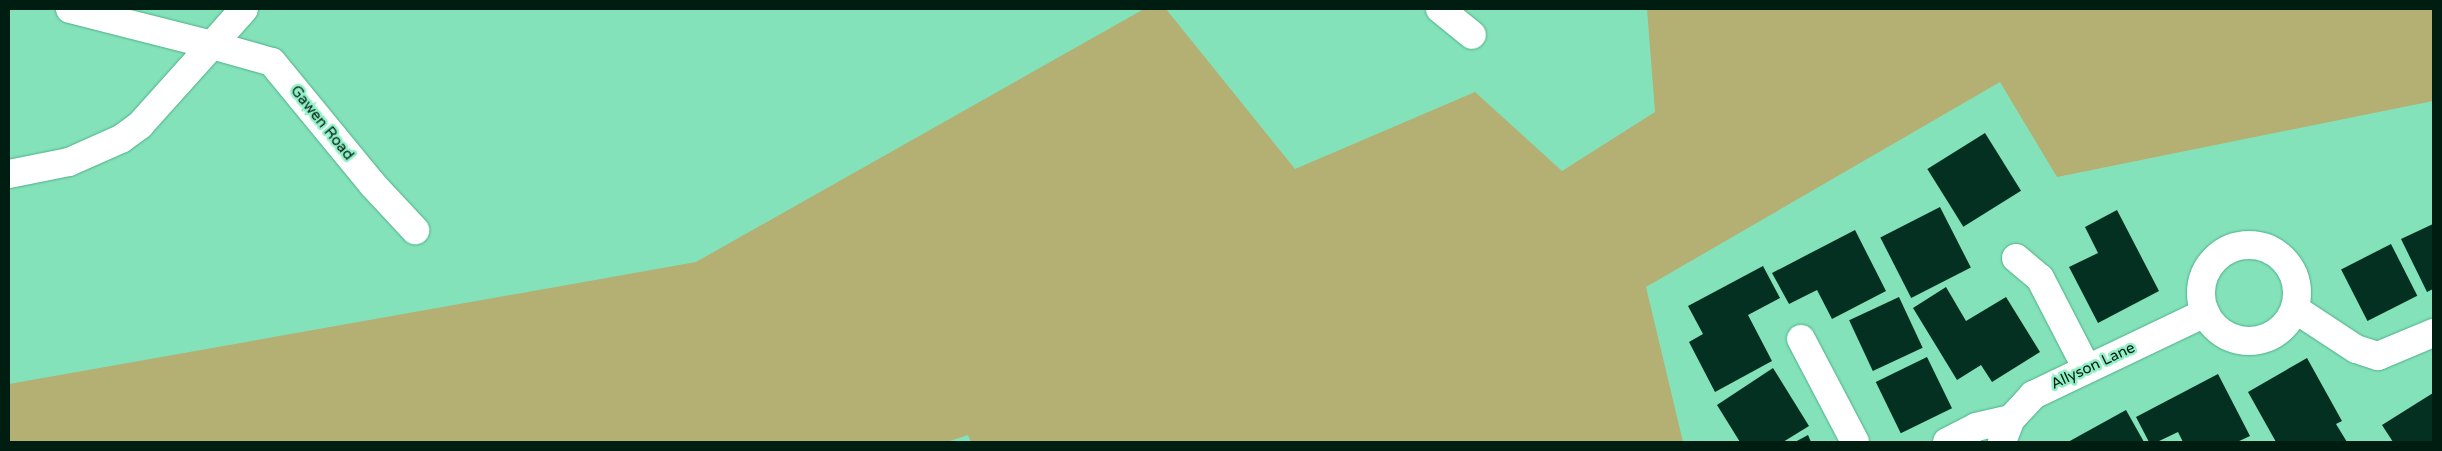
<!DOCTYPE html>
<style>
body{margin:0}
#map{position:relative;width:2442px;height:451px;overflow:hidden;background:#84e2ba;font-family:"Varela Round",sans-serif}
div>[style]{position:absolute}
.green>*{inset:0;background:#b4af72}
.building>*{inset:0;background:#033020;transform-origin:0 0}
.roads{filter:drop-shadow(0 0 1px #50af89) drop-shadow(0 0 1px #50af89)}
.street>*{height:28px;margin:-14px;padding:0 14px;transform-origin:14px;border-radius:14px;background:#fff}
.street>.ring{margin:-14px;padding:0;box-sizing:content-box;background:none;border:28px solid #fff;border-radius:50%}
.secondary>*{height:28px;margin:-14px;padding:0 14px;transform-origin:14px;border-radius:14px;background:#fff}
span{translate:-50% -50%;white-space:nowrap;text-align:center;line-height:1.15;-webkit-text-stroke:5px #91f0c6;paint-order:stroke}
.street-label{font-size:15px;color:#001d12}
.frame{position:absolute;inset:0;border:10px solid #001d12;pointer-events:none}
</style>
<div id="map">
<div class="green">
<div style="clip-path:polygon(1144px 9px,1166px 9px,1295px 169px,1475px 92px,1562px 171px,1655px 112px,1647px 9px,2433px 9px,2433px 101px,2057px 177px,2000px 82px,1646px 287px,1683px 442px,971px 442px,968px 435px,947px 442px,9px 442px,9px 384px,696px 262px)"></div>
</div>
<div class="building">
<div style="left:1985px;top:133px;width:68px;height:68px;rotate:58deg"></div>
<div style="left:1940px;top:207px;width:68px;height:67px;rotate:63deg"></div>
<div style="clip-path:polygon(2117px 210px,2159px 291px,2098px 323px,2069px 267px,2098px 253px,2085px 227px)"></div>
<div style="clip-path:polygon(2433px 224px,2433px 289px,2427px 292px,2401px 239px)"></div>
<div style="clip-path:polygon(1855px 230px,1886px 291px,1832px 319px,1817px 290px,1789px 304px,1772px 273px)"></div>
<div style="left:2391px;top:244px;width:58px;height:56px;rotate:63deg"></div>
<div style="clip-path:polygon(1763px 266px,1780px 298px,1748px 315px,1772px 361px,1715px 392px,1689px 342px,1703px 334px,1688px 306px)"></div>
<div style="clip-path:polygon(1946px 287px,1966px 321px,2006px 297px,2040px 352px,1992px 382px,1981px 365px,1957px 380px,1913px 308px)"></div>
<div style="left:1899px;top:297px;width:56px;height:55px;rotate:65deg"></div>
<div style="left:1927px;top:357px;width:57px;height:57px;rotate:64deg"></div>
<div style="clip-path:polygon(2307px 358px,2342px 421px,2336px 424px,2347px 442px,2276px 442px,2248px 392px)"></div>
<div style="clip-path:polygon(1773px 368px,1809px 426px,1783px 442px,1740px 442px,1717px 405px)"></div>
<div style="clip-path:polygon(2218px 374px,2250px 436px,2237px 442px,2183px 442px,2178px 432px,2157px 442px,2149px 442px,2136px 417px)"></div>
<div style="clip-path:polygon(2433px 393px,2433px 442px,2393px 442px,2382px 425px)"></div>
<div style="clip-path:polygon(2126px 410px,2144px 442px,2068px 442px)"></div>
<div style="clip-path:polygon(1808px 435px,1811px 442px,1795px 442px)"></div>
</div>
<div class="roads">
<div class="street">
<div style="left:1440px;top:9px;width:41px;rotate:39.1deg"></div>
<div style="left:9px;top:174px;width:61px;rotate:-11.3deg"></div>
<div style="left:69px;top:162px;width:57px;rotate:-23.9deg"></div>
<div style="left:121px;top:139px;width:24px;rotate:-36deg"></div>
<div style="left:140px;top:125px;width:108px;rotate:-48deg"></div>
<div style="left:212px;top:45px;width:62px;rotate:15.8deg"></div>
<div style="left:272px;top:62px;width:159px;rotate:50.6deg"></div>
<div style="left:373px;top:185px;width:62px;rotate:47deg"></div>
<div class="ring" style="left:2201px;top:245px;width:68px;height:68px"></div>
<div style="left:2016px;top:258px;width:31px;rotate:40deg"></div>
<div style="left:2040px;top:278px;width:102px;rotate:62.7deg"></div>
<div style="left:2295px;top:309px;width:73px;rotate:33.3deg"></div>
<div style="left:2356px;top:349px;width:23px;rotate:18deg"></div>
<div style="left:2378px;top:356px;width:60px;rotate:-22.7deg"></div>
<div style="left:1801px;top:339px;width:116px;rotate:62.3deg"></div>
<div style="left:1947px;top:442px;width:33px;rotate:-27deg"></div>
<div style="left:1976px;top:427px;width:36px;rotate:-13deg"></div>
<div style="left:2002px;top:442px;width:25px;rotate:-69deg"></div>
<div style="left:2011px;top:419px;width:33px;rotate:-47deg"></div>
<div style="left:2033px;top:395px;width:191px;rotate:-25.5deg"></div>
</div>
<div class="secondary">
<div style="left:70px;top:9px;width:146px;rotate:14.2deg"></div>
<div style="left:212px;top:45px;width:48px;rotate:-48.4deg"></div>
</div>
</div>
<div class="street-label">
<span style="left:322px;top:123px;rotate:51deg">Gawen Road</span>
<span style="left:2093px;top:366px;rotate:-25deg">Allyson Lane</span>
</div>
<div class="frame"></div>
</div>
